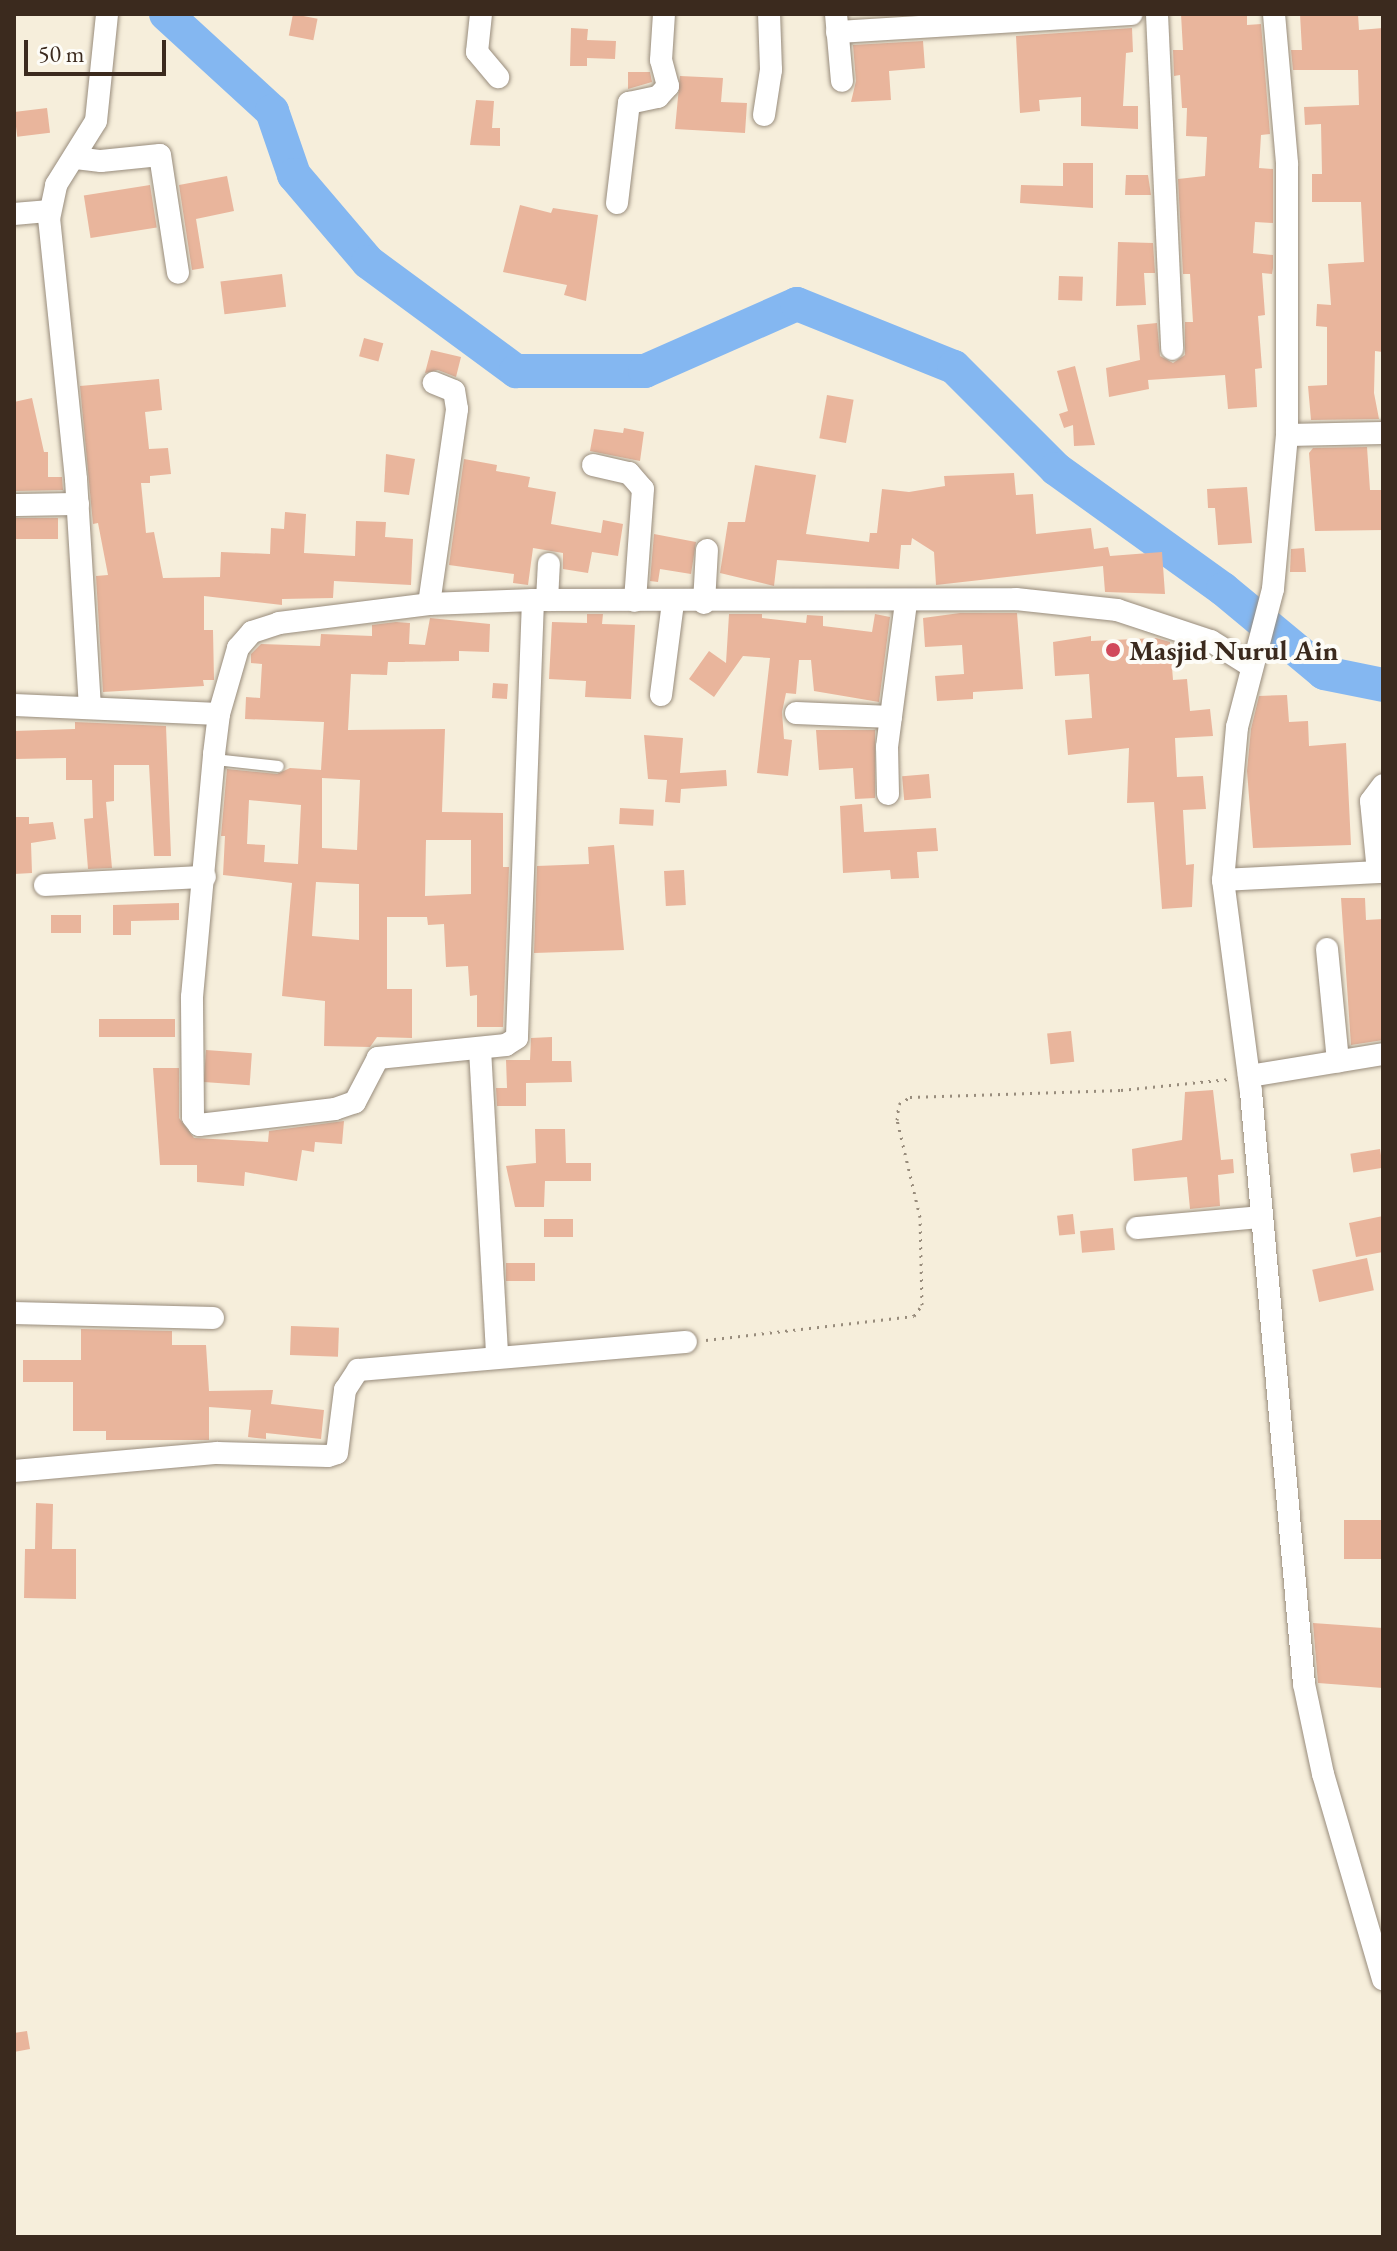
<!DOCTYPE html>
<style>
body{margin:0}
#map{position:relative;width:1397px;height:2251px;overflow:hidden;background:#f6eedb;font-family:"EB Garamond",serif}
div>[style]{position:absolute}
.river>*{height:34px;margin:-17px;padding:0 17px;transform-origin:17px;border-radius:17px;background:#84b7f1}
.building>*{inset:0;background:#e9b59c;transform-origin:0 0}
.path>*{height:3px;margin-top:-1.5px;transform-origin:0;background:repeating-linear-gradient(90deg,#988c7c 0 2px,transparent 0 8px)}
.roads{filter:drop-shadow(0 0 2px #988c7c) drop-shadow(0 0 2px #988c7c)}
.lane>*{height:11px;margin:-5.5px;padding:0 5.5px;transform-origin:5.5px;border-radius:5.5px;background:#fff}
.street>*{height:22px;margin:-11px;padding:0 11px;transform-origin:11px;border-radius:11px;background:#fff}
.dots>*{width:22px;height:22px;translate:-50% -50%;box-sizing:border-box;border:4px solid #fdfcf7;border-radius:50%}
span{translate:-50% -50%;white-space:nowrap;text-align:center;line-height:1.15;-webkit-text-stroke:8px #fdfcf7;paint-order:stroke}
.poi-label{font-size:28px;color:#3b2a1e;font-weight:700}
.left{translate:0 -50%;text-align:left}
.frame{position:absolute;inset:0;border:16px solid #3b2a1e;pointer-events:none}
.scale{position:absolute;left:24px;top:40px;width:142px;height:36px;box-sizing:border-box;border:4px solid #3b2a1e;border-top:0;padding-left:10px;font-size:24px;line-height:28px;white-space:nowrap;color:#3b2a1e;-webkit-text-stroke:6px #fdfcf7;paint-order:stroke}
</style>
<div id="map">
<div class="river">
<div style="left:166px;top:14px;width:144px;rotate:42.5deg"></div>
<div style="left:272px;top:111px;width:68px;rotate:71deg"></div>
<div style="left:294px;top:175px;width:114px;rotate:49.6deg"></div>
<div style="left:368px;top:262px;width:184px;rotate:36.4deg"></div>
<div style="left:516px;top:371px;width:129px"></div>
<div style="left:645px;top:371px;width:166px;rotate:-23.8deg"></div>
<div style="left:797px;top:304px;width:169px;rotate:21.9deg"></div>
<div style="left:954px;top:367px;width:144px;rotate:45deg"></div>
<div style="left:1056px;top:469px;width:206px;rotate:35.7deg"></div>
<div style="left:1223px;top:589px;width:131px;rotate:39.7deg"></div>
<div style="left:1324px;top:673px;width:60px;rotate:11.5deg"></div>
</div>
<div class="building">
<div style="left:293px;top:14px;width:25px;height:22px;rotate:11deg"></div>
<div style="clip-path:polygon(1181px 14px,1247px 14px,1247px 25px,1261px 24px,1270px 134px,1261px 135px,1259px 168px,1273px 169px,1273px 223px,1255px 222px,1253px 253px,1273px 255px,1273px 268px,1272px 274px,1262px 273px,1265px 315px,1258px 316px,1262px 368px,1255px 369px,1257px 407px,1228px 409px,1225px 375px,1148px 380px,1149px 389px,1109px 397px,1106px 368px,1140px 360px,1137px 325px,1157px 323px,1160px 356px,1173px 363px,1185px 355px,1185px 322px,1193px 322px,1190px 274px,1183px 274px,1178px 179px,1205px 176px,1207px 137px,1186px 136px,1187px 108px,1182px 108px,1180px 75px,1174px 76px,1173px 50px,1183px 50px)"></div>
<div style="clip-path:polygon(1300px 14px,1358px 14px,1359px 30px,1383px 28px,1383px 352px,1375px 351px,1374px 393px,1379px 419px,1311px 420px,1308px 386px,1327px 385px,1327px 327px,1316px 326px,1317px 304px,1331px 305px,1328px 264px,1364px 262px,1361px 202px,1312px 202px,1312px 174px,1322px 174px,1321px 124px,1305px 125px,1304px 107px,1359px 105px,1358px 70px,1293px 70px,1291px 50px,1302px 50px)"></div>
<div style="clip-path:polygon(571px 28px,588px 29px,587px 40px,616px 41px,615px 59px,587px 58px,587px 66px,570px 66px)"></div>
<div style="clip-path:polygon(1132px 28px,1133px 52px,1126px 53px,1123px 106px,1138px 106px,1138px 129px,1081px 126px,1081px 97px,1039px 100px,1040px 111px,1020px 113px,1016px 36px)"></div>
<div style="clip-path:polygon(923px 41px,925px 68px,889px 71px,891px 100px,851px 102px,856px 81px,853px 45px)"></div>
<div style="clip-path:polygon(628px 72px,650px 72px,652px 82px,628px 89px)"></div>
<div style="clip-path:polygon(680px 76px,723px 78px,721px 102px,747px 103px,745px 133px,675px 129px)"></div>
<div style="clip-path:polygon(476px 100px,494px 101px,492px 128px,500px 128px,500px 146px,470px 145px)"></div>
<div style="left:47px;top:108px;width:25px;height:33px;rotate:83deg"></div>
<div style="clip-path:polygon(1063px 163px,1093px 163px,1093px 208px,1020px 203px,1021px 185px,1063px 186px)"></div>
<div style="clip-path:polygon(1126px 175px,1148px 175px,1151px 195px,1125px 195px)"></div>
<div style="clip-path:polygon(227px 176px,234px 211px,196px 219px,204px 268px,192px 270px,179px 185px)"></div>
<div style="left:150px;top:185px;width:43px;height:67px;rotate:81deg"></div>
<div style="clip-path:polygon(520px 205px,551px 213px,553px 208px,598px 215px,586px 301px,564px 295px,567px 285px,503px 272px)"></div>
<div style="clip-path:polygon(1118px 242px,1153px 243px,1155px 273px,1144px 273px,1146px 305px,1116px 306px)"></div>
<div style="left:282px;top:274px;width:33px;height:62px;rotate:83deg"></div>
<div style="left:1059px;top:276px;width:24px;height:24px;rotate:2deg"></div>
<div style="left:364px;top:338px;width:20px;height:19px;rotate:15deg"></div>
<div style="clip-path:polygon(431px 350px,461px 357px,456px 377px,438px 370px,425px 373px)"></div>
<div style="clip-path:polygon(1075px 366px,1095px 445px,1074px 446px,1073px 425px,1064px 428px,1059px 414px,1068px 411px,1057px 371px)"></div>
<div style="clip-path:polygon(159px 379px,162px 410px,145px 412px,149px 449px,168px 448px,171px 474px,150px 476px,150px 483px,141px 483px,146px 533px,154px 532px,163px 578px,220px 577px,221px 552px,270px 554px,271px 528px,284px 529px,285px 512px,306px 514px,304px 553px,355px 556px,356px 521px,386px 522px,385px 537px,413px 539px,411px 585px,334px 581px,333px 598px,282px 599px,282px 605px,204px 596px,204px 630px,213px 630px,214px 680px,203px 680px,204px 686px,103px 692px,96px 576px,108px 575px,98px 523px,93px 524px,80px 386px)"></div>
<div style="left:827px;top:395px;width:27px;height:44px;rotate:10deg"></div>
<div style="clip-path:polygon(32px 398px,44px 452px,48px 452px,48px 477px,62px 477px,63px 490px,14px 491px,14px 402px)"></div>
<div style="clip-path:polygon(624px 428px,644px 432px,640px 461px,590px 451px,594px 429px,623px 433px)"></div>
<div style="clip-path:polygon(1367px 447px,1370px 490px,1383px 490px,1383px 530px,1315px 531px,1309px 453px,1313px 448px)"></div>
<div style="clip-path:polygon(386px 454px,415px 459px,409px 495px,384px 492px)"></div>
<div style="clip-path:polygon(464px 459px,497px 465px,496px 471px,530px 477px,528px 487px,556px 492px,551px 524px,601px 533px,603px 520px,623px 524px,618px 556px,592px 552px,588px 573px,563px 569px,563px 553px,533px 548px,528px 585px,513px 583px,514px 574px,449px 565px)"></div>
<div style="clip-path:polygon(755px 465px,816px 475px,806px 534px,869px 542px,870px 533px,877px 533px,882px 489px,909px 492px,945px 486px,944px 476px,1014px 473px,1016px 495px,1033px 494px,1036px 534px,1091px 528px,1094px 549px,1108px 547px,1110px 556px,1162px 552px,1165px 594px,1105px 592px,1103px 566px,936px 585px,934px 552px,912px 538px,911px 545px,901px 545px,899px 569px,777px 560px,774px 586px,720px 573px,728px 522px,745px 522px)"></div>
<div style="clip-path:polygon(1247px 487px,1252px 543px,1218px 545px,1215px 508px,1208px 508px,1207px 489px)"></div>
<div style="left:58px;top:518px;width:21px;height:44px;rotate:90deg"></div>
<div style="clip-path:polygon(654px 534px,696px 542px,691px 574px,660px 569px,658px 582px,650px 581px)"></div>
<div style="clip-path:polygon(1304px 548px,1306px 572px,1290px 572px,1291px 549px)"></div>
<div style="clip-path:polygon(960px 613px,1017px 613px,1023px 689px,973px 692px,973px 699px,937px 701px,935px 676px,964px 674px,962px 645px,925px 647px,923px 618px)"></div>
<div style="clip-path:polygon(587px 614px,603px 614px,602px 624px,635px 625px,631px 699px,585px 697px,586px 681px,549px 679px,552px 622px,587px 623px)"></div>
<div style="clip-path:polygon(729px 614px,762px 614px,762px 618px,806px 623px,807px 615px,823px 616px,823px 626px,872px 632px,875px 614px,890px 617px,879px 702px,814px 691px,811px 660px,799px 660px,796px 694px,786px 693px,782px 712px,784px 739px,792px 740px,788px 776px,757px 773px,770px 658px,743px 656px,714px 697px,689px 679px,709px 651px,726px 663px)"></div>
<div style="clip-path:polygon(evenodd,430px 618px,490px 624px,489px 652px,459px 651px,459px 661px,388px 662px,387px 675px,351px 674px,348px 730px,445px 729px,442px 812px,503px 813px,503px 867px,509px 867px,503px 1027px,477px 1027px,477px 995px,470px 996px,468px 966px,446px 967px,444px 924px,428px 925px,427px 917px,387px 917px,387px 989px,412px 989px,412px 1038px,377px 1037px,370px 1047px,324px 1046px,325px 1001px,282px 996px,292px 883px,223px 875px,225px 836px,221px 836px,227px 769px,277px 774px,290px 768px,321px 770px,324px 722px,245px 719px,246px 697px,260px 698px,262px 664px,251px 663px,251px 654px,261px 644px,320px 646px,321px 634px,372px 636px,372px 625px,396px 622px,410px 623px,409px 644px,425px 645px,430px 618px,322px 778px,360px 780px,357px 850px,322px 848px,322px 778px,430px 618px,249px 800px,301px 805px,298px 864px,264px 862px,265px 845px,247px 844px,249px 800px,430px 618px,426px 840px,471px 840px,471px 894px,425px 896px,426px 840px,430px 618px,316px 882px,359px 884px,359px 940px,312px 936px,316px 882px)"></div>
<div style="clip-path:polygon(1091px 636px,1091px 641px,1156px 638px,1170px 642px,1173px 680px,1187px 679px,1190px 711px,1210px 709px,1213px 736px,1175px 738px,1177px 777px,1203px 776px,1206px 809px,1183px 810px,1186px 865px,1194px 864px,1192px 907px,1162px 909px,1154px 802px,1127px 803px,1129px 748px,1068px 755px,1065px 720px,1092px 718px,1089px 674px,1055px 676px,1053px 642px)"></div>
<div style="left:493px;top:683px;width:15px;height:15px;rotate:4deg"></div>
<div style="clip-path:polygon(1287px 695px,1289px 722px,1308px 721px,1309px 746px,1346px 743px,1351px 845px,1253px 848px,1247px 771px,1251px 729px,1259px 696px)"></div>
<div style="clip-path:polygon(75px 722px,166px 726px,171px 856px,154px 856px,149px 765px,114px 765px,114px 801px,106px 802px,112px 868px,88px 869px,84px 819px,93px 818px,92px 780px,66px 780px,66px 758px,14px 759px,14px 731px,75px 729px)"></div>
<div style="clip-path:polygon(816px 730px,875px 730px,875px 798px,855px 799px,853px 768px,819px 770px)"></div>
<div style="clip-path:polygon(644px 735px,683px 738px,680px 773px,726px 770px,727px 786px,681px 789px,680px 803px,665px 802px,667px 780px,648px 779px)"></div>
<div style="left:929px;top:774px;width:24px;height:27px;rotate:85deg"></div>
<div style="clip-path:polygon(862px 804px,864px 832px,936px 828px,938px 851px,917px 852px,919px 878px,891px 879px,890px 870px,843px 873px,840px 806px)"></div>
<div style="left:620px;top:808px;width:34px;height:16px;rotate:3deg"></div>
<div style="clip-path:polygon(14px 817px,29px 817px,29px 824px,53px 822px,56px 839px,31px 843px,32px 873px,14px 874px)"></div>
<div style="clip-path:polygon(614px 845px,624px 950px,534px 953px,537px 866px,589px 864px,588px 847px)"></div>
<div style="left:684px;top:870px;width:35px;height:20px;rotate:87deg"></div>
<div style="clip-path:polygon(1341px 898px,1365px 898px,1366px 920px,1383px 919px,1383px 1040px,1351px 1045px)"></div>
<div style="clip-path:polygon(179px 903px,179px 920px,131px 921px,131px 935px,113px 935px,113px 905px)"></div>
<div style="left:51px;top:915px;width:30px;height:18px"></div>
<div style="left:175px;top:1019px;width:18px;height:76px;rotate:90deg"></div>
<div style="left:1071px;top:1031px;width:31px;height:24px;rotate:84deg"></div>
<div style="clip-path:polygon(552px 1037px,552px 1061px,571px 1061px,572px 1082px,526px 1083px,526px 1106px,497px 1106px,496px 1088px,507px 1088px,506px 1060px,530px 1060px,531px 1038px)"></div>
<div style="left:206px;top:1050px;width:46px;height:32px;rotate:4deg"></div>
<div style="clip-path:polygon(153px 1068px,179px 1068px,179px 1118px,194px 1138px,268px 1142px,269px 1131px,344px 1121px,342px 1144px,315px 1142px,314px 1152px,302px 1150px,297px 1181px,245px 1172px,244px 1186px,197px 1182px,197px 1165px,160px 1165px)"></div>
<div style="clip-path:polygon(1213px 1090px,1221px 1160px,1233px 1159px,1234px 1173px,1218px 1175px,1220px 1206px,1190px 1209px,1187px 1177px,1134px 1181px,1132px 1149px,1182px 1140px,1185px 1092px)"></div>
<div style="clip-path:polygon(535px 1129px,565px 1129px,566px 1163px,591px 1163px,591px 1181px,545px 1181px,544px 1207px,515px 1207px,506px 1166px,536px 1163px)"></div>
<div style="left:1380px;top:1149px;width:19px;height:30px;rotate:81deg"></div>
<div style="left:1073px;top:1214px;width:20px;height:16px;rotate:84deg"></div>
<div style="clip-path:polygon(1383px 1216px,1383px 1252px,1356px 1257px,1349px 1223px)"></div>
<div style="left:544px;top:1219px;width:29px;height:18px"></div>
<div style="left:1113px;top:1228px;width:22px;height:33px;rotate:85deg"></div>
<div style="left:1367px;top:1258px;width:33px;height:56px;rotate:78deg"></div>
<div style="left:506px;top:1263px;width:29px;height:18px"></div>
<div style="left:291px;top:1326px;width:48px;height:29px;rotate:2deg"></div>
<div style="clip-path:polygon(81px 1329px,172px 1331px,172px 1345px,206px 1345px,209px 1391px,273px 1390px,271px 1404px,324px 1410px,321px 1439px,266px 1433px,266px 1439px,248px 1437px,251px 1410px,209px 1407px,209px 1440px,106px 1440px,106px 1431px,73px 1431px,73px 1382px,23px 1382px,23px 1360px,81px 1360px)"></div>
<div style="clip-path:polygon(36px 1503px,53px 1504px,52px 1549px,76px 1549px,76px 1599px,24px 1598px,25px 1549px,35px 1549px)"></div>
<div style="left:1383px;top:1520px;width:39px;height:39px;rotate:90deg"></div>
<div style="clip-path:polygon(1313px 1623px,1383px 1628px,1383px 1688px,1318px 1683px)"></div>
<div style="clip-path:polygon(27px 2031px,30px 2049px,14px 2052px,14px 2033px)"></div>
</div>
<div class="path">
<div style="left:706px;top:1340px;width:209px;rotate:-6.6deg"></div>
<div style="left:914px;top:1316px;width:14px;rotate:-54deg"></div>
<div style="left:922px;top:1305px;width:88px;rotate:-91.3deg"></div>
<div style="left:920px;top:1217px;width:100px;rotate:-103.3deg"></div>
<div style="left:897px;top:1120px;width:16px;rotate:-83deg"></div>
<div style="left:899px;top:1104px;width:13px;rotate:-32deg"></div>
<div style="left:910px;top:1097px;width:211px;rotate:-1.9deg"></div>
<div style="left:1121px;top:1090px;width:109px;rotate:-5.8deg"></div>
</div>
<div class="roads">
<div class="lane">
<div style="left:214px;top:759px;width:64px;rotate:6.2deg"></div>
</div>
<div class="street">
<div style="left:481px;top:14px;width:38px;rotate:96deg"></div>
<div style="left:477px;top:52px;width:33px;rotate:50deg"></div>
<div style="left:836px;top:14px;width:67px;rotate:84.9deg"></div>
<div style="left:1157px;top:14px;width:335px;rotate:87.4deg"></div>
<div style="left:1274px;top:14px;width:151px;rotate:85deg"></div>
<div style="left:1287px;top:164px;width:271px;rotate:90deg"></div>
<div style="left:1287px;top:435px;width:155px;rotate:95.2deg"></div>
<div style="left:1273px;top:589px;width:143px;rotate:104.6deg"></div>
<div style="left:1237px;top:727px;width:154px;rotate:95.2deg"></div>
<div style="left:1223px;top:880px;width:214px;rotate:82.5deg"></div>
<div style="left:1251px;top:1092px;width:594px;rotate:84.88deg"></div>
<div style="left:1304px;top:1684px;width:92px;rotate:78.1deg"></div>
<div style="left:1323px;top:1774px;width:214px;rotate:73.7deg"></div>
<div style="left:837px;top:32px;width:295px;rotate:-3.5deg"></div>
<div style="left:764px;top:115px;width:46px;rotate:-81.2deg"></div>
<div style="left:771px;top:70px;width:56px;rotate:-92deg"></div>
<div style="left:76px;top:158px;width:25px;rotate:7deg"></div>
<div style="left:101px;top:161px;width:59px;rotate:-5.8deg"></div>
<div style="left:160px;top:155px;width:119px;rotate:81.3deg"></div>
<div style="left:617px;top:203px;width:101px;rotate:-83.2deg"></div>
<div style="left:629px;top:103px;width:30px;rotate:-12deg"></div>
<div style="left:658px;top:97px;width:15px;rotate:-48deg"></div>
<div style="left:668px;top:86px;width:27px;rotate:-105deg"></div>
<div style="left:661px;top:60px;width:46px;rotate:-86.3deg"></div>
<div style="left:14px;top:214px;width:36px;rotate:-5deg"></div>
<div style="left:1287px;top:435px;width:96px;rotate:-1.2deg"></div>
<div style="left:593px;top:465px;width:37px;rotate:13deg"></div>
<div style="left:629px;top:473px;width:21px;rotate:49deg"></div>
<div style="left:643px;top:489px;width:112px;rotate:94.1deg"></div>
<div style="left:14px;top:505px;width:64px;rotate:-0.9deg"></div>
<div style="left:533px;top:600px;width:438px;rotate:92.1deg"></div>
<div style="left:517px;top:1038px;width:13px;rotate:148deg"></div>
<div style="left:506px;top:1045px;width:129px;rotate:174.2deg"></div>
<div style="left:378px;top:1058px;width:50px;rotate:117.6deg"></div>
<div style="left:355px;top:1102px;width:21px;rotate:161deg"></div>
<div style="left:335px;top:1109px;width:137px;rotate:173.3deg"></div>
<div style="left:199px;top:1125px;width:10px;rotate:-127deg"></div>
<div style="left:193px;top:1117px;width:120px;rotate:-90.5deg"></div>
<div style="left:192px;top:997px;width:244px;rotate:-84.8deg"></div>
<div style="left:214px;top:754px;width:40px;rotate:-82.9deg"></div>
<div style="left:219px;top:714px;width:69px;rotate:-73.9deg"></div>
<div style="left:238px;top:648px;width:21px;rotate:-49deg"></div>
<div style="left:252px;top:632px;width:28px;rotate:-18deg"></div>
<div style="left:279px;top:623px;width:151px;rotate:-7.2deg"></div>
<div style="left:429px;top:604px;width:104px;rotate:-2.2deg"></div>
<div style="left:533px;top:600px;width:483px;rotate:-0.1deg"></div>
<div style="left:1016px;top:599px;width:102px;rotate:6.2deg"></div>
<div style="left:1117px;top:610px;width:99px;rotate:18.3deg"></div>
<div style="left:1211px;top:641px;width:47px;rotate:32deg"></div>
<div style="left:547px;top:600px;width:36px;rotate:-87deg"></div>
<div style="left:704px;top:603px;width:53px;rotate:-86.8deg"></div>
<div style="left:429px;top:604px;width:197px;rotate:-81.8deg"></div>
<div style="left:457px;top:409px;width:18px;rotate:-99deg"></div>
<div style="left:454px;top:391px;width:22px;rotate:-158deg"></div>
<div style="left:661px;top:695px;width:94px;rotate:-82.6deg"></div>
<div style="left:14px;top:705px;width:205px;rotate:2.5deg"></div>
<div style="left:90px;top:708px;width:229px;rotate:-93.5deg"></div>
<div style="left:76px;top:479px;width:261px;rotate:-95.9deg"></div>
<div style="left:49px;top:219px;width:35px;rotate:-78deg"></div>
<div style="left:56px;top:185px;width:75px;rotate:-58deg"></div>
<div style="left:96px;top:121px;width:108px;rotate:-84.1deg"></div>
<div style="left:796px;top:713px;width:95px;rotate:2.4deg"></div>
<div style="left:888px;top:794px;width:47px;rotate:-91.2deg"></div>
<div style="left:887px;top:747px;width:146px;rotate:-82.5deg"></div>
<div style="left:1378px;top:872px;width:71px;rotate:-95.6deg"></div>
<div style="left:1371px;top:801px;width:20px;rotate:-53deg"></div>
<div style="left:1223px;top:880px;width:160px;rotate:-2.9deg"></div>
<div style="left:45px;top:885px;width:160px;rotate:-2.9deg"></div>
<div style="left:1327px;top:949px;width:113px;rotate:84.4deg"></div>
<div style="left:480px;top:1049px;width:305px;rotate:86.8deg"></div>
<div style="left:1249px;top:1076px;width:136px;rotate:-9.3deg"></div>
<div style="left:1137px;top:1228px;width:123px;rotate:-5.1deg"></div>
<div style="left:14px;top:1313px;width:199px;rotate:1.4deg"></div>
<div style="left:14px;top:1471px;width:204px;rotate:-5.1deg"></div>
<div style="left:217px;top:1453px;width:111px;rotate:1.5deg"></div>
<div style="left:328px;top:1456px;width:9px;rotate:-18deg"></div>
<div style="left:337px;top:1453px;width:64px;rotate:-82.8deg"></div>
<div style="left:345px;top:1390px;width:24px;rotate:-57deg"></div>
<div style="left:358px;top:1370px;width:329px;rotate:-4.9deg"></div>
</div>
</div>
<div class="dots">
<div style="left:1113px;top:650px;background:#d1495b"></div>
</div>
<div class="poi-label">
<span class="left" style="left:1129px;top:650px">Masjid Nurul Ain</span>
</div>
<div class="frame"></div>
<div class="scale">50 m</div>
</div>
